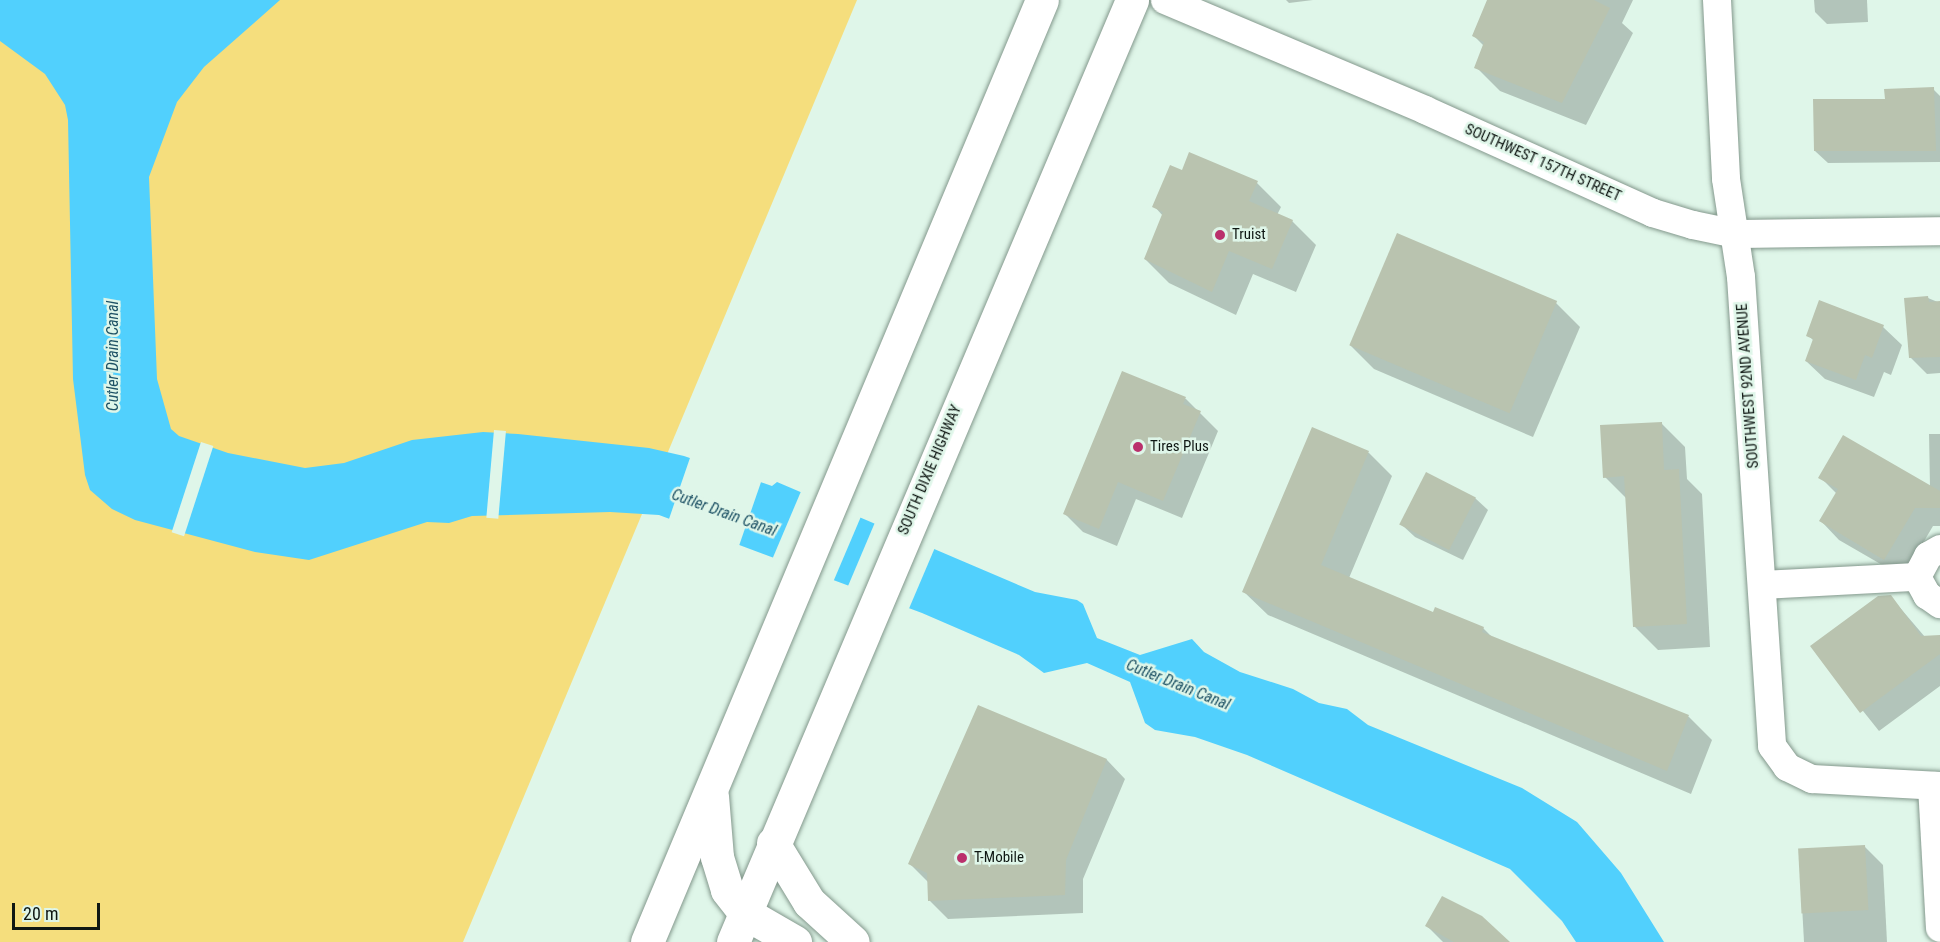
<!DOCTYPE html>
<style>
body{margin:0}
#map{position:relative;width:1940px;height:942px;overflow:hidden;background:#dff6e9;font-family:"Roboto Condensed",sans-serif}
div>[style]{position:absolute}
.green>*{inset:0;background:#f5de7d}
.water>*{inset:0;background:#51d0fd}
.pier>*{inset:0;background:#dff6e9;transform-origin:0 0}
.shadow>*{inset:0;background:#0003}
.building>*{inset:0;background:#b9c3af;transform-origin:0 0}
.roads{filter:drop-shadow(0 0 2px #83988c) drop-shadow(0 0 2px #83988c)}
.street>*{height:28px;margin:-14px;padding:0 14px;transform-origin:14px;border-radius:14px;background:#fff}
.secondary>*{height:33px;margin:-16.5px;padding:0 16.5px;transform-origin:16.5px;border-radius:16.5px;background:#fff}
.highway>*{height:33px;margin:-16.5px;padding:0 16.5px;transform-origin:16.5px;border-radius:16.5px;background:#fff}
.dots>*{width:16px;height:16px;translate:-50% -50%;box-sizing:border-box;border:3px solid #dff6e9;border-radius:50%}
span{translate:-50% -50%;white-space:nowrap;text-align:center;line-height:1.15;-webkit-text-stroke:5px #dff6e9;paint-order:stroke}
.street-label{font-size:15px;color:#0f1713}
.poi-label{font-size:15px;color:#0f1713}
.left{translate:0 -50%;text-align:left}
.water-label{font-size:16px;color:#1e5265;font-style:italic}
.scale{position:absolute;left:12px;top:903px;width:88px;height:27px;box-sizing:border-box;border:3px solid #0f1713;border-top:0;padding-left:8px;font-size:18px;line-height:21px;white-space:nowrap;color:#0f1713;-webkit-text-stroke:4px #dff6e9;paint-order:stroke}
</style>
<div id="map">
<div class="green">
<div style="clip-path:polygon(0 0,857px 0,463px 942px,0 942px)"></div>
</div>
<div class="water">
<div style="clip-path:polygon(0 0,280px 0,204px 67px,177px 102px,149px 177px,157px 379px,171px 429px,179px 436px,228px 453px,305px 468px,344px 463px,412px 440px,483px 432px,518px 434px,649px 448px,684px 456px,772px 486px,777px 482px,1035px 592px,1077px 600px,1083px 604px,1097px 638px,1140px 655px,1192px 639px,1204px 652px,1240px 672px,1293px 689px,1319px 703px,1347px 709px,1368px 725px,1522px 788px,1577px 822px,1621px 873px,1664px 942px,1576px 942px,1562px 921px,1510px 869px,1247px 755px,1195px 737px,1155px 730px,1145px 723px,1130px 682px,1087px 663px,1044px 673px,1019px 655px,922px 613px,659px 515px,610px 512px,472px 516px,449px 523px,427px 522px,309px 560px,255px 552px,135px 520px,112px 509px,90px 490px,85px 475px,73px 379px,68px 120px,65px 105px,45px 74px,0 41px)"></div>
</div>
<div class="pier">
<div style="left:494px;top:430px;width:12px;height:88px;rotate:5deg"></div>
<div style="left:201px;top:442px;width:13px;height:95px;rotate:18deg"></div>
<div style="left:691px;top:455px;width:75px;height:70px;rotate:19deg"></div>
<div style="left:802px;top:489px;width:65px;height:80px;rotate:23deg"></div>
<div style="left:876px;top:520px;width:65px;height:77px;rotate:23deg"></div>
</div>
<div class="shadow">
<div style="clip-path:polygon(1286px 0,1313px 0,1289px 3px)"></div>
<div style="clip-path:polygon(1488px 0,1633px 0,1622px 23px,1633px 33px,1586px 125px,1500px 91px,1476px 67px,1484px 46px,1473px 35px)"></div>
<div style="clip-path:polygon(1814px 0,1867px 0,1868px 22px,1827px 24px,1815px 12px)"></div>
<div style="clip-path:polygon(1933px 89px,1940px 96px,1940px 162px,1828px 163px,1815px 151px,1886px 100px)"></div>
<div style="clip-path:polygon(1182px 172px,1257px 183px,1281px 207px,1277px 215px,1292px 221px,1316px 245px,1296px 292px,1253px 274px,1236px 315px,1169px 283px,1145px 259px,1163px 216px,1154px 206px)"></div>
<div style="clip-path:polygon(1928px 298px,1940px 303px,1940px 373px,1927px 374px,1910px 357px)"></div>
<div style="clip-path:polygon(1556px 303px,1580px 327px,1533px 437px,1374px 369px,1350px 345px)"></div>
<div style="clip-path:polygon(1883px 327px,1902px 345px,1891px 375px,1884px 372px,1874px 397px,1825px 379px,1806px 361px,1814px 341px,1808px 335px)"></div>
<div style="clip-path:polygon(1122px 373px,1186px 399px,1218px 431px,1182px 518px,1136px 499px,1117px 546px,1083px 532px,1065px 514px)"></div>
<div style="clip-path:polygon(1661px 423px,1685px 447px,1687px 479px,1702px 494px,1710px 647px,1658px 650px,1634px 626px,1627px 499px,1605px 477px)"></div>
<div style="clip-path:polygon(1313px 429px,1369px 453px,1392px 476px,1349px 578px,1434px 614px,1483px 628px,1492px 637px,1689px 717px,1712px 740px,1691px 794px,1268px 615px,1244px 592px)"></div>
<div style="clip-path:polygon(1929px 434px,1940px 434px,1940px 526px,1933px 526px,1903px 577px,1839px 540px,1821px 521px,1837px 494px,1820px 477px,1930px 488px)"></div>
<div style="clip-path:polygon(1475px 498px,1488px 510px,1463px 560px,1415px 537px,1402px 525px)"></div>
<div style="clip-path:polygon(1890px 596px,1925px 637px,1940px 637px,1940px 686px,1879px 731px,1812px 647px)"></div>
<div style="clip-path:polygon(979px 707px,1107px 760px,1125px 779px,1083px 879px,1083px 913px,948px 919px,930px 901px,928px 882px,910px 864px)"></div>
<div style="clip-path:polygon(1864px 846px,1883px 865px,1887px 942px,1804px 942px,1799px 850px)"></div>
<div style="clip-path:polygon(1427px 926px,1508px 942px,1443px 942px)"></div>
</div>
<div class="building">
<div style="clip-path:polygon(1487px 0,1594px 0,1610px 8px,1562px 103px,1474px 68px,1484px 42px,1472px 36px)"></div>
<div style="clip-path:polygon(1934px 87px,1936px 151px,1814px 151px,1813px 99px,1885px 99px,1884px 89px)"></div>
<div style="clip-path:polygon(1189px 152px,1258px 181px,1249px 201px,1293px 220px,1272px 269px,1229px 251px,1212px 292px,1144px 259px,1163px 212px,1152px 207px,1170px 165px,1182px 170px)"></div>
<div style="left:1397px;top:233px;width:174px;height:122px;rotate:23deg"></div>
<div style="clip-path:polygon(1928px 296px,1929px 302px,1940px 301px,1940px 357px,1909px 358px,1904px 298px)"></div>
<div style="clip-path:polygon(1819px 300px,1884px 325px,1872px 358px,1865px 355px,1856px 380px,1805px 361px,1813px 339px,1806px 336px)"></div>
<div style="clip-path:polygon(1122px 371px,1186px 397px,1183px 404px,1201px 411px,1163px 501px,1118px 482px,1099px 529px,1063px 514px)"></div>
<div style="clip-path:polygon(1662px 422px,1664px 470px,1679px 469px,1687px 624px,1633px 627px,1624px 476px,1603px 478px,1600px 425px)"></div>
<div style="clip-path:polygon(1312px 427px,1369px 451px,1321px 565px,1433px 612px,1435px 607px,1484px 627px,1482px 632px,1689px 715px,1667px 771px,1242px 592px)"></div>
<div style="clip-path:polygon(1843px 435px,1940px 491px,1940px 508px,1915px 508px,1884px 560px,1819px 521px,1838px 489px,1818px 478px)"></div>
<div style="left:1426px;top:472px;width:56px;height:59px;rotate:27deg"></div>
<div style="clip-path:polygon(1891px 595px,1921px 636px,1940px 635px,1940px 654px,1860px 713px,1810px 646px,1878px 596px)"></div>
<div style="clip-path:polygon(978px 705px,1107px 759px,1066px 860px,1065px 895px,928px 901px,927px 873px,908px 864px)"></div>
<div style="left:1865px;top:845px;width:65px;height:67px;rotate:87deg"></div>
<div style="clip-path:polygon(1442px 896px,1482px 916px,1510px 942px,1454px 942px,1425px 926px)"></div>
</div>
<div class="roads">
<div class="street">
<div style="left:1165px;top:0;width:282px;rotate:22.9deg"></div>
<div style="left:1425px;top:110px;width:250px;rotate:24.3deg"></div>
<div style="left:1653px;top:213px;width:42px;rotate:16.7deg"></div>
<div style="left:1693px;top:225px;width:44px;rotate:11.8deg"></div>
<div style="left:1736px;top:234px;width:204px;rotate:-0.8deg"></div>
<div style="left:1717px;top:0;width:179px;rotate:87.1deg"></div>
<div style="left:1726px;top:179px;width:99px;rotate:81.3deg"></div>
<div style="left:1741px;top:277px;width:470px;rotate:86.2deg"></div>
<div style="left:1772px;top:746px;width:26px;rotate:54deg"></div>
<div style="left:1787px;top:767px;width:28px;rotate:26deg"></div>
<div style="left:1812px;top:779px;width:128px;rotate:3.1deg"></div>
<div style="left:1917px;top:577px;width:24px;rotate:-62deg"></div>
<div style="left:1928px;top:556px;width:14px;rotate:-30deg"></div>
<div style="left:1917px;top:577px;width:21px;rotate:61deg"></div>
<div style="left:1927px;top:595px;width:16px;rotate:35deg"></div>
<div style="left:1762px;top:585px;width:155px;rotate:-3deg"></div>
<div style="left:1932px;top:786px;width:142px;rotate:86.8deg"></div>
</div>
<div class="secondary">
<div style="left:773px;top:843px;width:69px;rotate:58.6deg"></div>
<div style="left:809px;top:902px;width:59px;rotate:42.3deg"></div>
<div style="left:745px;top:913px;width:58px;rotate:30.1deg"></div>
</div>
<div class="highway">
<div style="left:712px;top:796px;width:61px;rotate:85.3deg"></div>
<div style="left:717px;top:857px;width:34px;rotate:73deg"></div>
<div style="left:727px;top:890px;width:29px;rotate:52deg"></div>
<div style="left:647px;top:942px;width:1021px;rotate:-67.25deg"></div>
<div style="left:733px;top:942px;width:1023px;rotate:-67.04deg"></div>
</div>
</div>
<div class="dots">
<div style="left:1220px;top:235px;background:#ba306c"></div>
<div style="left:1138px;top:447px;background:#ba306c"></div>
<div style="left:962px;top:858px;background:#ba306c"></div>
</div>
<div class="street-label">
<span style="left:1543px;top:163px;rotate:24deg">SOUTHWEST 157TH STREET</span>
<span style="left:1748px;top:386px;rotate:-94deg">SOUTHWEST 92ND AVENUE</span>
<span style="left:930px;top:470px;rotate:-67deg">SOUTH DIXIE HIGHWAY</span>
</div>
<div class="poi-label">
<span class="left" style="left:1232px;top:235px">Truist</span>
<span class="left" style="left:1150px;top:447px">Tires Plus</span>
<span class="left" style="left:974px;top:858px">T-Mobile</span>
</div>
<div class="water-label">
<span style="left:113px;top:356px;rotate:-90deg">Cutler Drain Canal</span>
<span style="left:724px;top:513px;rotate:20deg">Cutler Drain Canal</span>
<span style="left:1178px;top:685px;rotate:22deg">Cutler Drain Canal</span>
</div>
<div class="scale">20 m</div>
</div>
